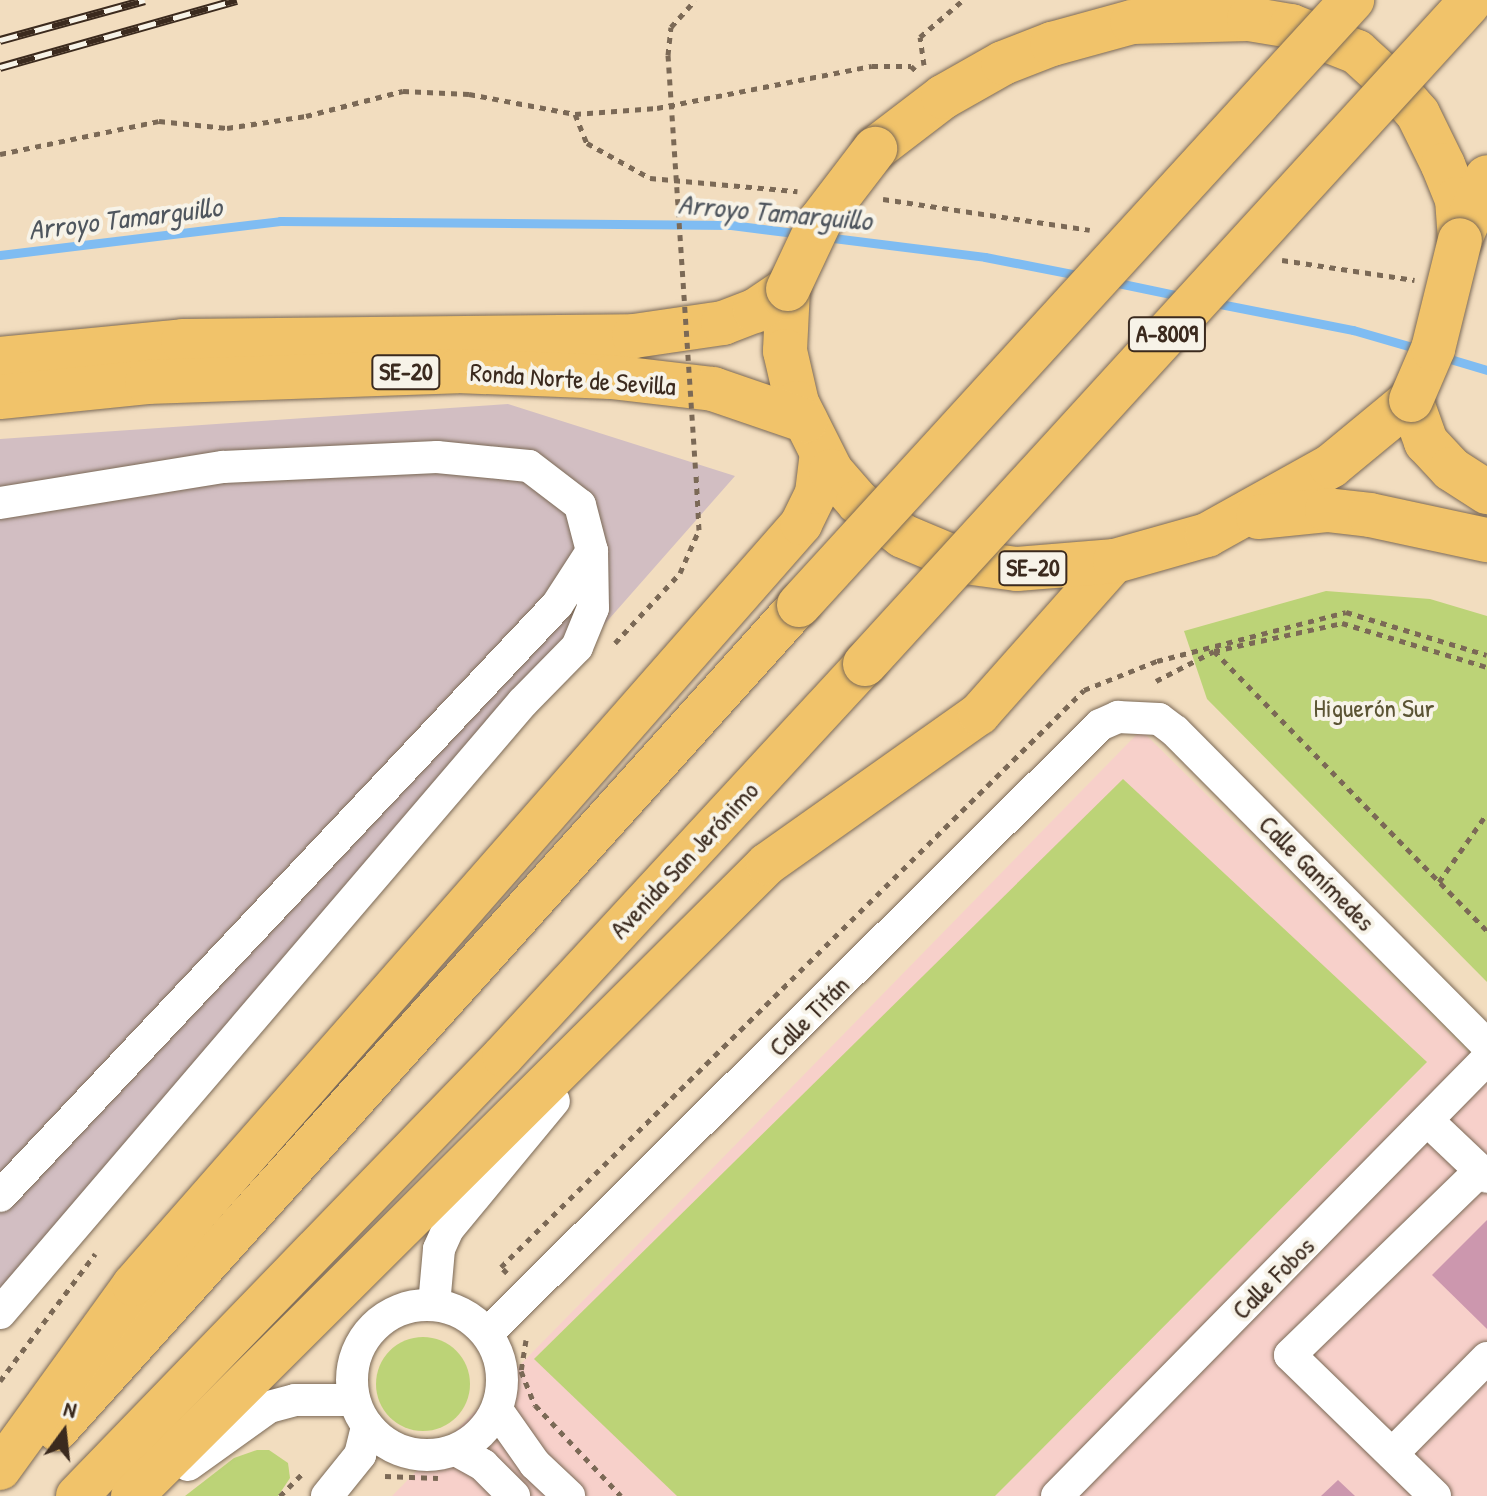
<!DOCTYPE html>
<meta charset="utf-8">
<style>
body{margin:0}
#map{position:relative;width:1487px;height:1496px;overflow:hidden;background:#f2ddbf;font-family:"Patrick Hand",sans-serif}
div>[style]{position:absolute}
.built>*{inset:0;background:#f7d0ca}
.industrial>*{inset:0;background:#d2bec2}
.green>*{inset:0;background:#bcd377}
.round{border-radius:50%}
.stream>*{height:9px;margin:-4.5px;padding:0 4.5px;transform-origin:4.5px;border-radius:4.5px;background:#7fbcf2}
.building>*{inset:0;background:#cc97ae}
.path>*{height:5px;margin-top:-2.5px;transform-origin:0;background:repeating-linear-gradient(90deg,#7b6956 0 6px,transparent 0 12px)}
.roads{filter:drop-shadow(0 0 2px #7b6956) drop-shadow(0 0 2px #7b6956)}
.minor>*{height:32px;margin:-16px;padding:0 16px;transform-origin:16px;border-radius:16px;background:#fff}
.minor>.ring{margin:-16px;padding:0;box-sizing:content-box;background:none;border:32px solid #fff;border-radius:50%}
.major>*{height:42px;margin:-21px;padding:0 21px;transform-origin:21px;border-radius:21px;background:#f1c36a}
.highway>*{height:44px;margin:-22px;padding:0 22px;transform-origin:22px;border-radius:22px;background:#f1c36a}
.rail>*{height:9px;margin-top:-4.5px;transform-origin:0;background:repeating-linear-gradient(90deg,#f7f3e8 0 18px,#3b2a1e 0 36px);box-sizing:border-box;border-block:2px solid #3b2a1e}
.path-bridge>*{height:5px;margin-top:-2.5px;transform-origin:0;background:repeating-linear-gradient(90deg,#7b6956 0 6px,transparent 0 12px)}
.bridges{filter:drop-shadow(0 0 2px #7b6956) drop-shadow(0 0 2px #7b6956)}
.highway-bridge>*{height:44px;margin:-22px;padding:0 22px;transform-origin:22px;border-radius:22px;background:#f1c36a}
span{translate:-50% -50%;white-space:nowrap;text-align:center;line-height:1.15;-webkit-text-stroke:8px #f7f3e8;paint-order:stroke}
.shield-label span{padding:2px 6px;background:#f7f3e8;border:2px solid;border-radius:6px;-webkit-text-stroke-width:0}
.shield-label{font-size:24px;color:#3b2a1e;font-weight:700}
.street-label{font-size:26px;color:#3b2a1e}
.park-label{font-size:26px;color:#5b5434}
.water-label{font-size:28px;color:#4f565e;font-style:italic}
.north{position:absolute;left:24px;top:1392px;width:80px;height:80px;-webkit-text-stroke:6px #f7f3e8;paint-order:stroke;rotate:15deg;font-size:22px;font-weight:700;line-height:32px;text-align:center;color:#3b2a1e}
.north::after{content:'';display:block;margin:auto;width:28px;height:36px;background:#3b2a1e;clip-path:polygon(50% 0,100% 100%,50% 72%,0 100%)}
</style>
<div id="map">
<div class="built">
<div style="clip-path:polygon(1141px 730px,1487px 1071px,1487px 1496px,392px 1496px)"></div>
</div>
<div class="industrial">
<div style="clip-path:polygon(508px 404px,735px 476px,285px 987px,0 1323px,0 439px)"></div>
</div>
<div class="green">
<div style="clip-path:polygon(1326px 591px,1430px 599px,1487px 616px,1487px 982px,1207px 699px,1184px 631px)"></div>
<div style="clip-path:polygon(1123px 779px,1427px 1062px,995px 1496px,677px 1496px,534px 1359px)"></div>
<div class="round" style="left:376px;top:1337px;width:94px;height:94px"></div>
<div style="clip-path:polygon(257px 1450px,269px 1450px,288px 1463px,290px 1478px,278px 1496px,185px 1496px,234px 1458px)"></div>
</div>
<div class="stream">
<div style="left:825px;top:237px;width:161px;rotate:7.1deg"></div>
<div style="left:985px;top:257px;width:100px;rotate:11deg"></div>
<div style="left:0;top:255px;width:282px;rotate:-6.9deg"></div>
<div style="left:280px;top:221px;width:451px;rotate:0.5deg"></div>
<div style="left:731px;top:225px;width:72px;rotate:7.2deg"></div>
<div style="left:1113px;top:282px;width:74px;rotate:11.8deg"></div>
<div style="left:1215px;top:303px;width:141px;rotate:11.1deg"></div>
<div style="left:1353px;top:330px;width:69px;rotate:16.1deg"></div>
<div style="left:1440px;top:356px;width:49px;rotate:16.6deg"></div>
</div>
<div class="building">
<div style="clip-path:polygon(1487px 1220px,1487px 1329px,1432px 1275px)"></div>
<div style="clip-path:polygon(1338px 1480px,1355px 1496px,1321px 1496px)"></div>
</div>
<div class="path">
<div style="left:668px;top:55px;width:28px;rotate:-84deg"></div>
<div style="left:671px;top:27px;width:36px;rotate:-48deg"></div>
<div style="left:924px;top:65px;width:28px;rotate:-98deg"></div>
<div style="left:920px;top:37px;width:57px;rotate:-40.7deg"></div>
<div style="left:575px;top:114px;width:31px;rotate:68deg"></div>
<div style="left:587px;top:143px;width:72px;rotate:29.1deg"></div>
<div style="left:650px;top:178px;width:148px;rotate:5.1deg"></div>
<div style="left:0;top:154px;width:162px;rotate:-11.7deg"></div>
<div style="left:159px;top:121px;width:68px;rotate:5.9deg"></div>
<div style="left:227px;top:128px;width:80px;rotate:-8.6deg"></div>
<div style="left:306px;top:116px;width:100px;rotate:-14.5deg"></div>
<div style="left:403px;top:91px;width:66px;rotate:2.6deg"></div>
<div style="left:469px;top:94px;width:108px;rotate:10.7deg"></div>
<div style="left:575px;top:114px;width:82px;rotate:-4.2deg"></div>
<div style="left:657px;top:108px;width:219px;rotate:-11.1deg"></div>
<div style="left:872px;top:66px;width:39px"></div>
<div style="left:911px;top:66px;width:10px;rotate:45deg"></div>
<div style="left:883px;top:199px;width:209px;rotate:8.5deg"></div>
<div style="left:1282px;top:260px;width:134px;rotate:8.6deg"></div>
<div style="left:615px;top:643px;width:96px;rotate:-47.1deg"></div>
<div style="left:680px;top:573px;width:47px;rotate:-66.2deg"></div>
<div style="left:699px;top:530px;width:56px;rotate:-93.1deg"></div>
<div style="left:1214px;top:651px;width:391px;rotate:45.7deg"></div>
<div style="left:1156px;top:681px;width:65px;rotate:-27.3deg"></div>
<div style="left:1214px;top:651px;width:131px;rotate:-12.3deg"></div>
<div style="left:1342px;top:623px;width:152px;rotate:16.9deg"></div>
<div style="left:1439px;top:882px;width:82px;rotate:-55deg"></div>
<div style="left:507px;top:1273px;width:8px;rotate:-135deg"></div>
<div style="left:501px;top:1267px;width:820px;rotate:-44.7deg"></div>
<div style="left:1084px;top:690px;width:79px;rotate:-21.7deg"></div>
<div style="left:1157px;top:661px;width:195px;rotate:-14.5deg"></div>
<div style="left:1346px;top:612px;width:147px;rotate:17deg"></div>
<div style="left:526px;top:1340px;width:31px;rotate:99deg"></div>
<div style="left:521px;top:1371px;width:37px;rotate:68deg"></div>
<div style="left:535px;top:1405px;width:125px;rotate:46.6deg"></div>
<div style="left:0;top:1381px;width:159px;rotate:-53.2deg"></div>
<div style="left:385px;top:1476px;width:53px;rotate:2.2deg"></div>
<div style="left:280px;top:1496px;width:30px;rotate:-45deg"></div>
</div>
<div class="roads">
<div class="minor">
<div style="left:0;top:503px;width:226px;rotate:-9.2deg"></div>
<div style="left:223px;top:467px;width:214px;rotate:-2.7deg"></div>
<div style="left:437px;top:457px;width:92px;rotate:5.6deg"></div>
<div style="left:529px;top:466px;width:64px;rotate:37.4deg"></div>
<div style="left:580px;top:505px;width:48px;rotate:75.4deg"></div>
<div style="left:592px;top:551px;width:64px;rotate:122.9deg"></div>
<div style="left:557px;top:605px;width:812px;rotate:133.3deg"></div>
<div style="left:1428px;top:1121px;width:81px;rotate:43.5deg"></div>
<div class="ring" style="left:352px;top:1305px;width:118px;height:118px"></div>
<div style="left:434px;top:1305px;width:56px;rotate:-84.9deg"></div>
<div style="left:439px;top:1249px;width:22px;rotate:-66deg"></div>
<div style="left:448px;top:1229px;width:166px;rotate:-50.4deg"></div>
<div style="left:0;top:1313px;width:804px;rotate:-49.44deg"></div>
<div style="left:523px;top:702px;width:77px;rotate:-45.5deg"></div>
<div style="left:577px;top:647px;width:42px;rotate:-67.7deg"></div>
<div style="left:593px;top:608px;width:57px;rotate:-91deg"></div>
<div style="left:487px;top:1334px;width:864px;rotate:-44.81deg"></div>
<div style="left:1100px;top:725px;width:20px;rotate:-24deg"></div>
<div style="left:1118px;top:717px;width:41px;rotate:2.8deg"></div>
<div style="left:1159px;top:719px;width:20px;rotate:37deg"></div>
<div style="left:1175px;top:731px;width:443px;rotate:45.2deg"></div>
<div style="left:497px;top:1410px;width:66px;rotate:54.9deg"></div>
<div style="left:535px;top:1464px;width:47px;rotate:43.3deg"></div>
<div style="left:456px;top:1450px;width:31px;rotate:29deg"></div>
<div style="left:483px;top:1465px;width:44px;rotate:45deg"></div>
<div style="left:1392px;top:1454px;width:135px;rotate:-45.3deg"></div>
<div style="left:188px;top:1465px;width:100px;rotate:-35.6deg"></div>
<div style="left:269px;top:1407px;width:27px;rotate:-15deg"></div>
<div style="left:295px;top:1400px;width:59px"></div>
<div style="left:327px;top:1496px;width:53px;rotate:-51.2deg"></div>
<div style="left:360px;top:1455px;width:30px;rotate:-76deg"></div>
<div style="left:1057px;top:1496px;width:613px;rotate:-45.46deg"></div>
<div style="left:1435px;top:1496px;width:202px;rotate:-135.8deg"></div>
<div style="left:1290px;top:1355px;width:264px;rotate:-44.1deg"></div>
</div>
<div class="major">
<div style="left:57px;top:1430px;width:1110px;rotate:-48.03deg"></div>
<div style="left:0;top:1469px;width:227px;rotate:-54.1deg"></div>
<div style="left:133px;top:1285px;width:1013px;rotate:-48.72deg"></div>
<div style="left:801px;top:524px;width:34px;rotate:-64deg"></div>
<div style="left:816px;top:493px;width:41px;rotate:-83deg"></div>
<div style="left:77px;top:1496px;width:612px;rotate:-45.93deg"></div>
<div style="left:503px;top:1056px;width:534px;rotate:-47.28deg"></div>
<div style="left:132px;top:1496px;width:896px;rotate:-44.86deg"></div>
<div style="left:767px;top:864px;width:260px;rotate:-35.3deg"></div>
<div style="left:979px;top:714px;width:205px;rotate:-48.4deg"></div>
</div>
<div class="highway">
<div style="left:875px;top:149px;width:86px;rotate:-37.4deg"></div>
<div style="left:943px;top:97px;width:69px;rotate:-29.5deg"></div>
<div style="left:1003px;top:63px;width:53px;rotate:-21.2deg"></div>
<div style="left:1052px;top:44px;width:83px;rotate:-15.4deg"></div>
<div style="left:1132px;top:22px;width:117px;rotate:-1.5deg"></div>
<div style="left:1249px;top:19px;width:43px;rotate:9.5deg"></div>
<div style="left:1291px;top:26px;width:71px;rotate:21.5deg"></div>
<div style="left:1357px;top:52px;width:46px;rotate:42.4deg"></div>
<div style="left:1391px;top:83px;width:41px;rotate:48.9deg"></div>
<div style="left:1418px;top:114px;width:57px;rotate:63.9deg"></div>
<div style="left:1443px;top:165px;width:37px;rotate:68deg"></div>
<div style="left:1457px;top:199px;width:41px;rotate:85.8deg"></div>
<div style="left:1461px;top:237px;width:65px;rotate:-66.6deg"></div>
<div style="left:788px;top:289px;width:62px;rotate:92.8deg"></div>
<div style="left:785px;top:351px;width:53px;rotate:77deg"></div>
<div style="left:797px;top:403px;width:76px;rotate:63.4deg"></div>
<div style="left:831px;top:471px;width:41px;rotate:48.9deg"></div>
<div style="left:858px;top:502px;width:56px;rotate:37.1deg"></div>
<div style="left:903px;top:536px;width:67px;rotate:22.8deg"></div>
<div style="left:965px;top:562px;width:52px;rotate:7.7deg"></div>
<div style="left:1017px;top:569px;width:98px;rotate:-4.7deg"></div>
<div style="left:1115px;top:561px;width:96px;rotate:-15.8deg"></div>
<div style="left:1207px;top:535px;width:142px;rotate:-29.1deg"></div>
<div style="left:1331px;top:466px;width:104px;rotate:-39.5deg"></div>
<div style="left:1411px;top:400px;width:45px;rotate:70.3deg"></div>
<div style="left:1426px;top:442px;width:37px;rotate:47deg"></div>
<div style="left:1451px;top:469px;width:43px;rotate:32.6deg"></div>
<div style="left:0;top:359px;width:184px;rotate:-5.6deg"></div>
<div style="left:183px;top:341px;width:451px;rotate:-0.6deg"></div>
<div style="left:634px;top:336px;width:90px;rotate:-8.3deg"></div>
<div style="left:723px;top:323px;width:34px;rotate:-21deg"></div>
<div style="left:755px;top:311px;width:40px;rotate:-34deg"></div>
<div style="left:0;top:397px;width:148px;rotate:-5.8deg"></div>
<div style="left:147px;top:382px;width:310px;rotate:-2deg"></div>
<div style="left:457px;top:371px;width:154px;rotate:2.2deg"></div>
<div style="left:611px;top:377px;width:103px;rotate:6.7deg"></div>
<div style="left:713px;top:389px;width:98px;rotate:19deg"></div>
<div style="left:1258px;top:517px;width:69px;rotate:-5.8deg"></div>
<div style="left:1327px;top:510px;width:43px;rotate:6.6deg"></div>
<div style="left:1370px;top:515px;width:120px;rotate:12.1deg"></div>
</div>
</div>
<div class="rail">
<div style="left:0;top:40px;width:150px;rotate:-15.4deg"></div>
<div style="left:0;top:67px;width:246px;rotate:-15.8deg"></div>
</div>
<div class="path-bridge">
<div style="left:668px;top:55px;width:420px;rotate:86.2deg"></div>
</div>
<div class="bridges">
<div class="highway-bridge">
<div style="left:788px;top:289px;width:75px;rotate:-64.8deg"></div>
<div style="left:820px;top:221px;width:91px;rotate:-52.6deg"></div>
<div style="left:1411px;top:400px;width:56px;rotate:-66.7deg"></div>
<div style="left:1433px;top:349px;width:112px;rotate:-76.1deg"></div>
<div style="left:799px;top:605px;width:820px;rotate:-47.57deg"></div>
<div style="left:865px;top:664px;width:894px;rotate:-47.58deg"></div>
</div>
</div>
<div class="shield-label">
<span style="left:1167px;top:334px">A-8009</span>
<span style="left:406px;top:372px">SE-20</span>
<span style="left:1033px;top:568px">SE-20</span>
</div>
<div class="street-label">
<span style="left:573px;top:379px;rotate:4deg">Ronda Norte de Sevilla</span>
<span style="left:684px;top:860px;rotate:-47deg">Avenida San Jerónimo</span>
<span style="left:1317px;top:873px;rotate:45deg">Calle Ganímedes</span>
<span style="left:809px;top:1016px;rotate:-45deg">Calle Titán</span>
<span style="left:1273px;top:1278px;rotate:-45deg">Calle Fobos</span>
</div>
<div class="park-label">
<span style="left:1374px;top:708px">Higuerón Sur</span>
</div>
<div class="water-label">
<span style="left:775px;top:212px;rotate:5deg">Arroyo Tamarguillo</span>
<span style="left:125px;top:218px;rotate:-7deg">Arroyo Tamarguillo</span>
</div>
<div class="north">N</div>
</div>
